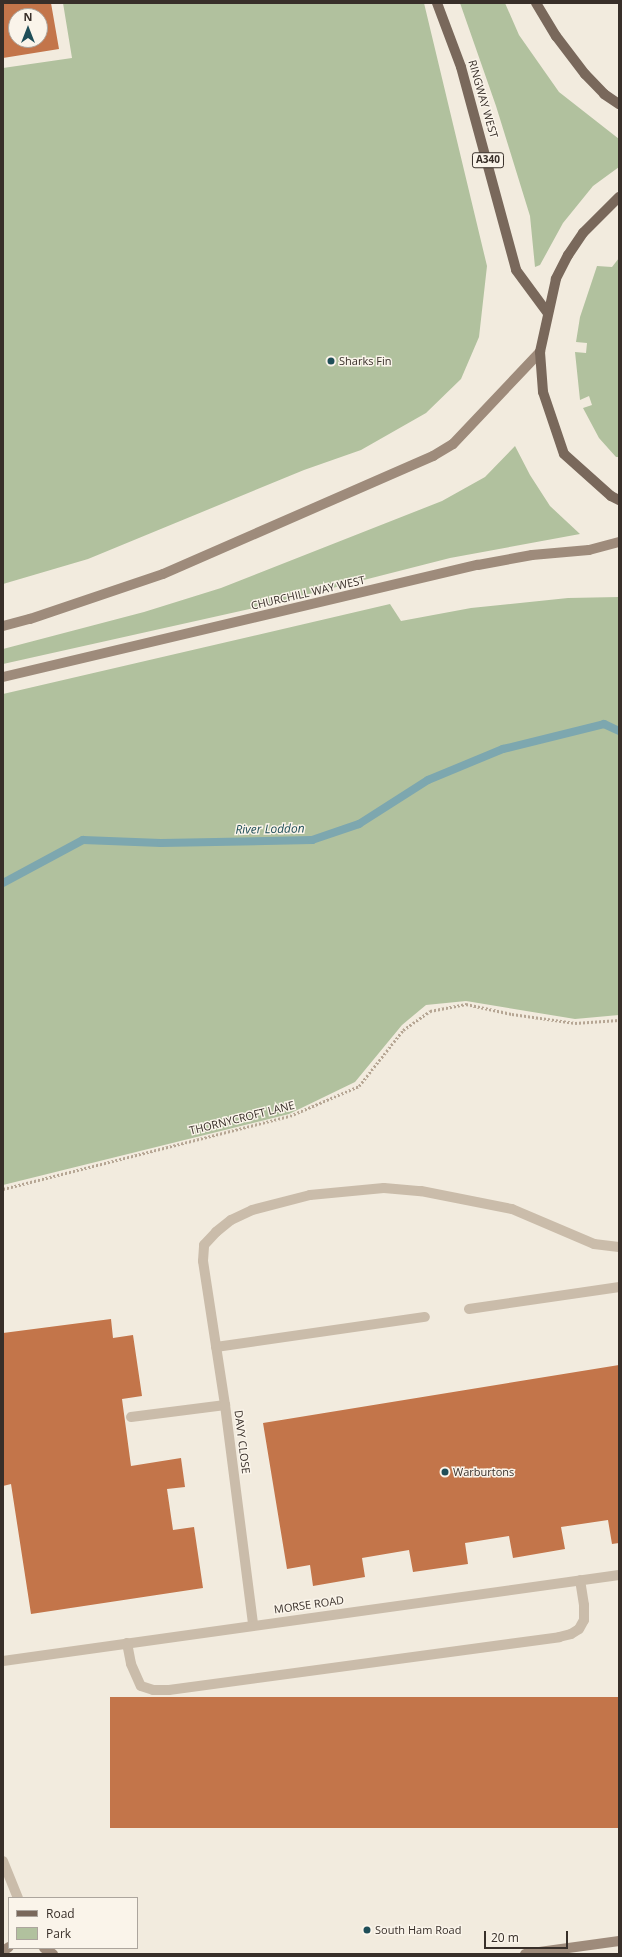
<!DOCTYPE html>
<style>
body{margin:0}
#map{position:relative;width:622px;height:1957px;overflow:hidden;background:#f2ebde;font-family:"Open Sans",sans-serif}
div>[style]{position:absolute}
.green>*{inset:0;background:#b1c19e}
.stream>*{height:8px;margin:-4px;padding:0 4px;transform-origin:4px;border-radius:4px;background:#7da7af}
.building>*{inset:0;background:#c3754a;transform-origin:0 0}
.path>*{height:2.5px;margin-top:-1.25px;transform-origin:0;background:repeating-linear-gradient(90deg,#b6a694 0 2px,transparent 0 4px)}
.lane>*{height:10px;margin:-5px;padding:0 5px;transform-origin:5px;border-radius:5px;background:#cabcaa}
.street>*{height:10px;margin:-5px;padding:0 5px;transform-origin:5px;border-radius:5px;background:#cabcaa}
.secondary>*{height:10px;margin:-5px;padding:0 5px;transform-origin:5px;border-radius:5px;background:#9e8b7b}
.primary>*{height:10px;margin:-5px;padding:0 5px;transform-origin:5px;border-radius:5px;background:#79685b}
.dots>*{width:11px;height:11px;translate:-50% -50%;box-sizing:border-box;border:2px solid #faf4ea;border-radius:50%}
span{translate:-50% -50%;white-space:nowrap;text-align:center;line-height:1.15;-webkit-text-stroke:3px #faf4ea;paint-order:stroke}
.shield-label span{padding:1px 3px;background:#faf4ea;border:1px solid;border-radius:3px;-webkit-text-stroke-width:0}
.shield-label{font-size:10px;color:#382f29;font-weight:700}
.street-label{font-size:11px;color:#382f29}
.poi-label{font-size:11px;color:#382f29}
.left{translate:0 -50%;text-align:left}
.water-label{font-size:12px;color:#1f4e58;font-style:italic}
.frame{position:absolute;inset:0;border:4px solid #382f29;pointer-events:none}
.legend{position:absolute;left:8px;top:1897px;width:130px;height:52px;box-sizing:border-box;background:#faf4ea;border:1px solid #aca59d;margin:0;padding:5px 7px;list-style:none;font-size:12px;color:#382f29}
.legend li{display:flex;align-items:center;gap:8px;height:20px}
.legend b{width:20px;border:1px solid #aca59d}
.north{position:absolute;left:8px;top:8px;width:40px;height:40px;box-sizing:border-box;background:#faf4ea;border:1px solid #aca59d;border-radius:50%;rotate:0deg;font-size:11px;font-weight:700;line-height:16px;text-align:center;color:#382f29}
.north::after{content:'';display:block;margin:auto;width:14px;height:18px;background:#1f4e58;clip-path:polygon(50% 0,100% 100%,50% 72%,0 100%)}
.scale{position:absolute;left:484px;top:1931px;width:84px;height:18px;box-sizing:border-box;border:2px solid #382f29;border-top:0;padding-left:5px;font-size:12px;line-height:14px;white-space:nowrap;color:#382f29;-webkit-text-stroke:3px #faf4ea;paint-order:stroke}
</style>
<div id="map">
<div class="green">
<div style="clip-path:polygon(63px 3px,424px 3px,487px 266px,479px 337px,461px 379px,426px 413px,361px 450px,304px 470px,88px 559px,3px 584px,3px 68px,72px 58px)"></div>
<div style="clip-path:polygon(460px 3px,505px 3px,519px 35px,559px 92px,619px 139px,619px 167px,593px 186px,563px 223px,540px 265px,535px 267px,530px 216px,496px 106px)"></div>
<div style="clip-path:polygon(619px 258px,619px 457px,616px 457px,599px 438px,583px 408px,592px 405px,589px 396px,580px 400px,575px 352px,586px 353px,587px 343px,576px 342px,580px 317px,597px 266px,612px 267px)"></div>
<div style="clip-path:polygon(515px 446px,530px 475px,550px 506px,580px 534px,450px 558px,254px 608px,3px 664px,3px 649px,144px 612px,221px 588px,442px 501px,485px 477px)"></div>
<div style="clip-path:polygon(619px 597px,619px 1015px,575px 1019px,466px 1001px,426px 1005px,402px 1025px,355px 1082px,289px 1114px,3px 1185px,3px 694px,390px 604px,401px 621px,471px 608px,568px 598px)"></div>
</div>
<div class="stream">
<div style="left:3px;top:883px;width:91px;rotate:-28.3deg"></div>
<div style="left:83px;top:840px;width:78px;rotate:2.2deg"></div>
<div style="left:161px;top:843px;width:151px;rotate:-1.1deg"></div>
<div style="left:312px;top:840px;width:50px;rotate:-18.8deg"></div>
<div style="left:359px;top:824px;width:82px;rotate:-32.5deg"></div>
<div style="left:428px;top:780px;width:81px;rotate:-22.5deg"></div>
<div style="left:503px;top:749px;width:104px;rotate:-13.9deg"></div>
<div style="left:604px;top:724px;width:17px;rotate:25deg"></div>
</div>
<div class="building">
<div style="clip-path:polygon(evenodd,3px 3px,51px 3px,59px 49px,3px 58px,3px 3px,16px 16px,40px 16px,40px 40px,16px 40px,16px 16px)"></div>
<div style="clip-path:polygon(111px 1319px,113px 1338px,133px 1335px,142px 1396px,122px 1399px,131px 1466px,181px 1458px,185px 1487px,167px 1489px,173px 1530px,194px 1527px,203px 1588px,31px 1614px,11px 1484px,3px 1486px,3px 1333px)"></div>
<div style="clip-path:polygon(619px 1365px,619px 1543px,612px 1544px,608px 1520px,561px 1527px,565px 1549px,513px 1558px,509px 1536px,465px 1543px,468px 1564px,413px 1572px,409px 1550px,362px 1558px,365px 1577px,313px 1586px,310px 1565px,287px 1569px,263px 1423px)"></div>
<div style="left:619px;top:1697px;width:131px;height:509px;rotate:90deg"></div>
</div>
<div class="path">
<div style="left:3px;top:1189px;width:296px;rotate:-14.3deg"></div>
<div style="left:290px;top:1116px;width:75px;rotate:-23.5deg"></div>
<div style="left:359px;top:1086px;width:71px;rotate:-51.8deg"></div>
<div style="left:403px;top:1030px;width:33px;rotate:-35deg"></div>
<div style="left:430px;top:1011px;width:37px;rotate:-11deg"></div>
<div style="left:466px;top:1004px;width:47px;rotate:12.3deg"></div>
<div style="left:512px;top:1014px;width:64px;rotate:8.1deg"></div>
<div style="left:575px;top:1023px;width:44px;rotate:-3.9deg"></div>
</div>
<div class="lane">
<div style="left:203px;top:1261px;width:16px;rotate:-86deg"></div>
<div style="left:204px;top:1245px;width:18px;rotate:-47deg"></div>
<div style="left:216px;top:1232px;width:19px;rotate:-39deg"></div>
<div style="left:231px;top:1220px;width:23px;rotate:-25deg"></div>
<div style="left:252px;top:1210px;width:60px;rotate:-14.5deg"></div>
<div style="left:310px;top:1195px;width:74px;rotate:-5.4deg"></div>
<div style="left:384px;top:1188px;width:37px;rotate:5deg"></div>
<div style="left:421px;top:1191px;width:93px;rotate:11.2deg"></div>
<div style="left:512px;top:1209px;width:89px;rotate:23.1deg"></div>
<div style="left:594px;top:1244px;width:25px;rotate:7deg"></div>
<div style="left:469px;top:1309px;width:152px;rotate:-8.3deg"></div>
<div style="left:216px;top:1347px;width:211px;rotate:-8.2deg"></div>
<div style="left:131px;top:1417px;width:95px;rotate:-7.3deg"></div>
<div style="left:127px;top:1643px;width:21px;rotate:79deg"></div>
<div style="left:131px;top:1664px;width:24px;rotate:66deg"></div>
<div style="left:141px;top:1686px;width:13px;rotate:18deg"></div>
<div style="left:153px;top:1690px;width:16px"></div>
<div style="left:169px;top:1690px;width:394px;rotate:-7.7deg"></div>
<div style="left:559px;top:1637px;width:12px;rotate:-14deg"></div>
<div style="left:571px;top:1634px;width:9px;rotate:-32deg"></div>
<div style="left:579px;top:1629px;width:10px;rotate:-61deg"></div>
<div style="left:584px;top:1620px;width:15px;rotate:-90deg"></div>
<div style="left:584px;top:1605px;width:25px;rotate:-99deg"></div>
</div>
<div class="street">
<div style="left:203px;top:1261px;width:146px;rotate:81.3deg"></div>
<div style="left:225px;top:1405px;width:222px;rotate:82.7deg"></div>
<div style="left:3px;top:1661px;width:622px;rotate:-7.95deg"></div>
<div style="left:3px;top:1861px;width:40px;rotate:68deg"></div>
</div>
<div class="secondary">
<div style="left:3px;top:626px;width:28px;rotate:-15deg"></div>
<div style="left:30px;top:619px;width:140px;rotate:-18.7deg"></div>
<div style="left:163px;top:574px;width:295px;rotate:-23.6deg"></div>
<div style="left:433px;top:456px;width:23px;rotate:-31deg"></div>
<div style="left:453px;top:444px;width:127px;rotate:-46.6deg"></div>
<div style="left:3px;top:677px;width:488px;rotate:-13.3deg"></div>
<div style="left:478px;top:565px;width:55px;rotate:-10.5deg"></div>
<div style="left:532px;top:555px;width:57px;rotate:-5deg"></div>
<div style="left:589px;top:550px;width:31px;rotate:-15deg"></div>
<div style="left:44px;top:1948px;width:11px;rotate:34deg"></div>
<div style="left:3px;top:1951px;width:7px;rotate:-34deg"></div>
<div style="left:525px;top:1954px;width:95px;rotate:-7.9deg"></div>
</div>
<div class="primary">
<div style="left:437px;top:3px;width:68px;rotate:69.4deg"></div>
<div style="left:461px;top:67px;width:210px;rotate:74.8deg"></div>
<div style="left:516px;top:270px;width:52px;rotate:53.6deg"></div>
<div style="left:536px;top:3px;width:39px;rotate:59deg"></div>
<div style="left:556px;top:36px;width:48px;rotate:52.7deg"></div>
<div style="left:585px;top:74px;width:28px;rotate:46deg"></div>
<div style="left:604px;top:94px;width:18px;rotate:34deg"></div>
<div style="left:619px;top:197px;width:51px;rotate:135deg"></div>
<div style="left:583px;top:233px;width:27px;rotate:124deg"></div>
<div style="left:568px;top:255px;width:27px;rotate:117deg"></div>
<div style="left:556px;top:279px;width:75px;rotate:102.4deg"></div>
<div style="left:540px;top:352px;width:40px;rotate:85.7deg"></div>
<div style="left:543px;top:392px;width:65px;rotate:71.3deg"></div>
<div style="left:564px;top:454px;width:63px;rotate:41.8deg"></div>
<div style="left:611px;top:496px;width:9px;rotate:27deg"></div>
</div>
<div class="dots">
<div style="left:331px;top:361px;background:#1f4e58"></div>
<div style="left:445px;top:1472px;background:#1f4e58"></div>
<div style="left:367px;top:1930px;background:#1f4e58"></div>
</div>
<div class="shield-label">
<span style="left:488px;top:160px">A340</span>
</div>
<div class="street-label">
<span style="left:483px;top:99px;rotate:74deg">RINGWAY WEST</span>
<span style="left:308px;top:593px;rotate:-13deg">CHURCHILL WAY WEST</span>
<span style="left:242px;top:1118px;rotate:-14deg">THORNYCROFT LANE</span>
<span style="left:242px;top:1442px;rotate:83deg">DAVY CLOSE</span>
<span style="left:309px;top:1605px;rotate:-8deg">MORSE ROAD</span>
</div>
<div class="poi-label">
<span class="left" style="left:339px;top:361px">Sharks Fin</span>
<span class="left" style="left:453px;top:1472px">Warburtons</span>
<span class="left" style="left:375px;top:1930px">South Ham Road</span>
</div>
<div class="water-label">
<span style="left:270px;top:829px;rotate:-1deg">River Loddon</span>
</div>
<div class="frame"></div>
<ul class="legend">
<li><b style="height:5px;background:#79685b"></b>Road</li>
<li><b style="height:11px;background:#b1c19e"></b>Park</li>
</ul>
<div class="north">N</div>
<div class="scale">20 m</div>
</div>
